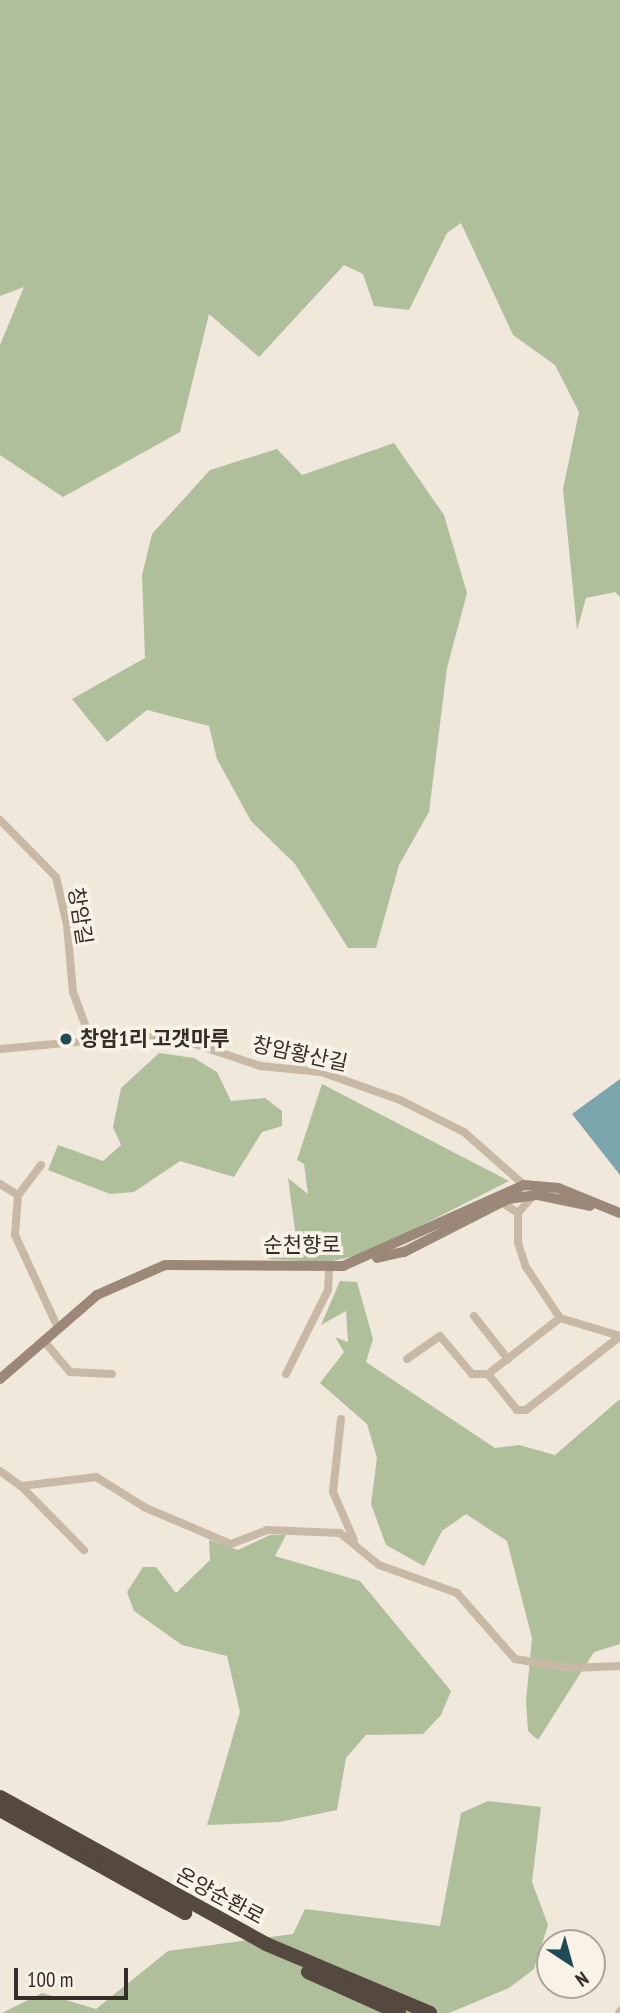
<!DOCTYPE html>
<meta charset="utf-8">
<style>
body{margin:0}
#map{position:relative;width:620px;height:2013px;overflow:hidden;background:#f0e8db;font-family:"PT Sans Narrow","Noto Sans KR",sans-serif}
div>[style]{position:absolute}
.green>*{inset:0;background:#afbf9b}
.water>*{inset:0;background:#7ba5ac}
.street>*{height:8px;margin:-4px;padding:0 4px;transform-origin:4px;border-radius:4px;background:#c8b9a7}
.secondary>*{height:10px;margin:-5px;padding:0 5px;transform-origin:5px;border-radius:5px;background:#9b8879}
.highway>*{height:14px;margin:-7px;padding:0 7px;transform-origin:7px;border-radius:7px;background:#55483f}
.dots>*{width:19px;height:19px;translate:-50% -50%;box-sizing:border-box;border:4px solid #f8f2e7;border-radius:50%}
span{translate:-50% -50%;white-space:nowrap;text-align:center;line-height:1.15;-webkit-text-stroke:7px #f8f2e7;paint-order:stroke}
.street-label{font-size:21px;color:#352d27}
.poi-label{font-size:21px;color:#352d27;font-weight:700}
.left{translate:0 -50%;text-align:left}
.north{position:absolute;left:536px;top:1929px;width:70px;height:70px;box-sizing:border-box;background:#f8f2e7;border:2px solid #aaa39a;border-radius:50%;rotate:144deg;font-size:19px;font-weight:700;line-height:28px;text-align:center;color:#352d27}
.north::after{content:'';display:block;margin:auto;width:24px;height:32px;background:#1f4c54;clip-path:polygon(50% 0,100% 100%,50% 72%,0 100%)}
.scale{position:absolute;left:14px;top:1968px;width:114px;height:32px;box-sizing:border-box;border:4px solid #352d27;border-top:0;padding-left:9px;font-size:21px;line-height:24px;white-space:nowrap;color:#352d27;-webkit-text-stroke:5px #f8f2e7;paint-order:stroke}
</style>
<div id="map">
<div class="green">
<div style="clip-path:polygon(0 0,620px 0,620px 597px,615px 592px,586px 598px,577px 630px,563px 489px,579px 412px,555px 365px,513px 335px,461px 223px,447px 233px,409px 310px,374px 306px,363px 274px,344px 265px,259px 357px,209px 314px,180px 432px,63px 497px,0 455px,0 345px,24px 287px,0 296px)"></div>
<div style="clip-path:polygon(394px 443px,444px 515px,467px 593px,447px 668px,429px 812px,399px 865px,376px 948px,348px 948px,295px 864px,251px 821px,217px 759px,209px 726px,147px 710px,107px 742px,72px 699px,145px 658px,142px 575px,152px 534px,210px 470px,277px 449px,302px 475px)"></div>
<div style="clip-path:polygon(159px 1053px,194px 1058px,217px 1072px,231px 1101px,265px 1098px,282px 1111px,282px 1126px,262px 1132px,234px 1177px,180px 1161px,134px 1192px,110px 1194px,48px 1170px,58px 1145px,103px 1161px,121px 1145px,113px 1127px,121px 1088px)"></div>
<div style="clip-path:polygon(322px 1084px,509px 1181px,365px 1254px,327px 1262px,267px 1259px,297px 1245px,288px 1178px,308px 1194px,304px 1164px,297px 1160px)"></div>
<div style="clip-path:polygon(340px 1281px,357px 1282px,373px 1339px,366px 1362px,495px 1448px,519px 1445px,555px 1455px,620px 1399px,620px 1644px,594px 1652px,538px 1740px,528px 1731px,526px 1701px,532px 1638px,507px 1541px,466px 1514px,442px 1531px,424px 1566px,386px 1545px,371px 1504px,377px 1458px,367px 1424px,320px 1383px,344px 1352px,335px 1337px,348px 1342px,346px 1311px,321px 1325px)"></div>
<div style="clip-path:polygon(270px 1535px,286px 1535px,275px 1556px,360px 1581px,451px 1691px,441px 1715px,423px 1734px,366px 1735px,346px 1758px,337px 1810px,279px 1822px,207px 1825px,240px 1712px,227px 1656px,182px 1645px,134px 1611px,127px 1592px,143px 1567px,156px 1567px,176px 1593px,210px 1560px,209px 1540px,238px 1550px)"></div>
<div style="clip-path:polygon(488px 1801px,541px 1807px,532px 1882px,548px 1925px,534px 1969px,509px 1988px,449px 2013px,2px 2013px,42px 1993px,96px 2009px,168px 1951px,293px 1934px,305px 1909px,440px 1926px,461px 1813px)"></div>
</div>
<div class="water">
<div style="clip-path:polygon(620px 1079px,620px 1175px,572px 1114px)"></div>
</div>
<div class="street">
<div style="left:0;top:820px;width:80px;rotate:45.5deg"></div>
<div style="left:56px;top:877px;width:49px;rotate:77.1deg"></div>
<div style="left:67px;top:925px;width:67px;rotate:84.9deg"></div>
<div style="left:73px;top:992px;width:49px;rotate:69.7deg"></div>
<div style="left:0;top:1049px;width:143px;rotate:-5.2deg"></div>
<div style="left:142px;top:1036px;width:54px;rotate:8.6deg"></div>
<div style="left:195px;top:1044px;width:69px;rotate:18.7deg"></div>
<div style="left:260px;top:1066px;width:61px;rotate:5.6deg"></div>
<div style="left:321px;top:1072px;width:84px;rotate:19.5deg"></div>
<div style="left:400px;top:1100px;width:72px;rotate:26.6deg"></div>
<div style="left:464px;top:1132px;width:80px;rotate:41.5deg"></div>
<div style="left:41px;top:1165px;width:38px;rotate:127deg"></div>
<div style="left:18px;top:1195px;width:40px;rotate:94.3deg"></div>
<div style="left:15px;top:1235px;width:102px;rotate:65.2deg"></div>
<div style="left:0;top:1184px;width:21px;rotate:31deg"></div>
<div style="left:501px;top:1202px;width:20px;rotate:33deg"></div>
<div style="left:518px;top:1213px;width:21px;rotate:-49deg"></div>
<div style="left:518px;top:1213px;width:30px;rotate:90deg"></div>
<div style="left:518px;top:1243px;width:25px;rotate:72deg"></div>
<div style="left:526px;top:1267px;width:61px;rotate:56.3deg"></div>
<div style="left:560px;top:1318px;width:63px;rotate:16.7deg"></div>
<div style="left:474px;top:1316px;width:55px;rotate:51.7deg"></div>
<div style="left:560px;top:1318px;width:91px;rotate:142.1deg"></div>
<div style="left:488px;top:1374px;width:46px;rotate:51.1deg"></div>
<div style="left:517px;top:1410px;width:9px"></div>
<div style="left:526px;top:1410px;width:118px;rotate:-38.1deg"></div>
<div style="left:44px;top:1341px;width:40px;rotate:50deg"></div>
<div style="left:70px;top:1372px;width:42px;rotate:2.7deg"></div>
<div style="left:407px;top:1359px;width:40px;rotate:-34.9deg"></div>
<div style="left:440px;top:1336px;width:50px;rotate:49.9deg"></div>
<div style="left:472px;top:1374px;width:16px"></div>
<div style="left:286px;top:1374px;width:94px;rotate:-63.4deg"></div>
<div style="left:328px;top:1290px;width:22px;rotate:-87deg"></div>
<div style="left:341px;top:1419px;width:73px;rotate:96.3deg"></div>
<div style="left:333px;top:1492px;width:52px;rotate:66.4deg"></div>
<div style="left:0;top:1471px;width:26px;rotate:36deg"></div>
<div style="left:21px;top:1486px;width:76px;rotate:-6.8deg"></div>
<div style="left:96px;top:1477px;width:59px;rotate:31.8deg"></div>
<div style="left:146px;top:1508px;width:92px;rotate:23deg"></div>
<div style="left:231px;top:1544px;width:39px;rotate:-21deg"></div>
<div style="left:267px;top:1530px;width:73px;rotate:2.4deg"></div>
<div style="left:340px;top:1533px;width:50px;rotate:39.4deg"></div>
<div style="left:379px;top:1565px;width:83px;rotate:19.7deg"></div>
<div style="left:457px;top:1593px;width:88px;rotate:48.7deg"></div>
<div style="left:515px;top:1659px;width:56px;rotate:9.3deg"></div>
<div style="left:570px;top:1668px;width:50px;rotate:-2.3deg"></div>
<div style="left:21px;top:1486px;width:90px;rotate:45.5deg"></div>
<div style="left:619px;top:2013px;width:2px;rotate:-63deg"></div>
</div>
<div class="secondary">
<div style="left:377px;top:1258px;width:28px;rotate:-13deg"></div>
<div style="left:404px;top:1252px;width:117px;rotate:-27deg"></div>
<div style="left:508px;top:1199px;width:30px;rotate:-8deg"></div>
<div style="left:538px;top:1195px;width:53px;rotate:11.9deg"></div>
<div style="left:0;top:1379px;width:128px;rotate:-40.9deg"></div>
<div style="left:97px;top:1295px;width:74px;rotate:-23.8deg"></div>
<div style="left:165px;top:1265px;width:178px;rotate:0.3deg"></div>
<div style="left:343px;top:1266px;width:198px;rotate:-24.1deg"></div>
<div style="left:524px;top:1185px;width:34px;rotate:5deg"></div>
<div style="left:558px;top:1188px;width:67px;rotate:22deg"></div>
</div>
<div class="highway">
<div style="left:0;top:1797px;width:304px;rotate:28.9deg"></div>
<div style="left:266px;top:1944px;width:178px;rotate:22.8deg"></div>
<div style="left:0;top:1810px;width:212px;rotate:29.1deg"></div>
<div style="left:308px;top:1972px;width:100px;rotate:24.3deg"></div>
</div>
<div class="dots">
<div style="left:66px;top:1039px;background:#1f4c54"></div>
</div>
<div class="street-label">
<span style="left:80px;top:916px;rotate:81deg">창암길</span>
<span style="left:300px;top:1054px;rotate:12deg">창암황산길</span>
<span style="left:302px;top:1245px">순천향로</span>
<span style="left:220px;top:1896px;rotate:28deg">온양순환로</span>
</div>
<div class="poi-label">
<span class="left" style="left:80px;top:1039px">창암1리 고갯마루</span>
</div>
<div class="north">N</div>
<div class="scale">100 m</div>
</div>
